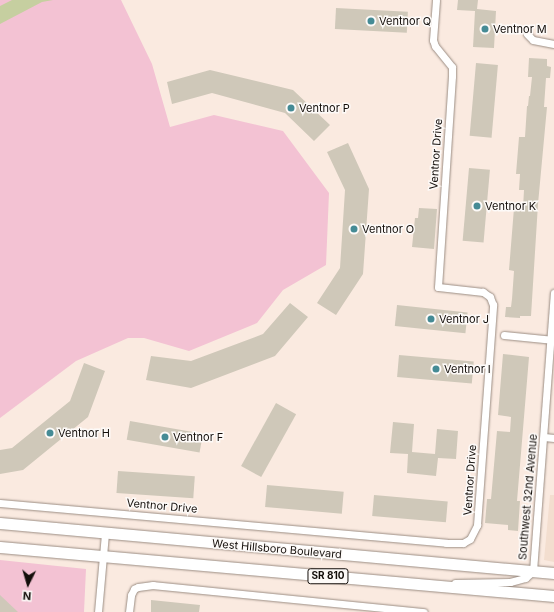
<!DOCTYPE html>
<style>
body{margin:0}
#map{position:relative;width:554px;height:612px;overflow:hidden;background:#faeae0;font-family:Inter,sans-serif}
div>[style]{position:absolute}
.built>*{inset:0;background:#f3decf}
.green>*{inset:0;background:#f3c2d3}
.water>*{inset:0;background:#c6cfa0}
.building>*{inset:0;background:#cfc8b9;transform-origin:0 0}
.roads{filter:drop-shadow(0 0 1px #9b8d83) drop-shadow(0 0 1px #9b8d83)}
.street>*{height:7px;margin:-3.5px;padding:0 3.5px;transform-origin:3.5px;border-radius:3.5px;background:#fff}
.primary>*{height:11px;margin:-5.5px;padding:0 5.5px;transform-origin:5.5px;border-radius:5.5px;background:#fff}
.dots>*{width:11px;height:11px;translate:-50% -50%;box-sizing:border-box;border:2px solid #fdfaf8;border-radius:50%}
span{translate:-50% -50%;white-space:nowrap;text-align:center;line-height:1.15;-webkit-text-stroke:3px #fdfaf8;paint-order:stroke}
.shield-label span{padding:1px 3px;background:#fdfaf8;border:1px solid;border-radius:3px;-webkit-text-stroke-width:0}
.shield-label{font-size:10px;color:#130e0a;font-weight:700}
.poi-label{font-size:11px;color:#130e0a}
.left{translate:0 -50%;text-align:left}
.street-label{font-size:11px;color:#130e0a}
.north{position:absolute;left:8px;top:564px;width:40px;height:40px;-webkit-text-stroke:3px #fdfaf8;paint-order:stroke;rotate:185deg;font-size:11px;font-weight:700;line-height:16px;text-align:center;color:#130e0a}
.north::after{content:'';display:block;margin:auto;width:14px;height:18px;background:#130e0a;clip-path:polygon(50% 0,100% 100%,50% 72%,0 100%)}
</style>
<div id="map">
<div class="built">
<div style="clip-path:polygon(550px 495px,554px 495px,554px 562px,544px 560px)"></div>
</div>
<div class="green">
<div style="clip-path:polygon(0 0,121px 0,152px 64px,170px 127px,214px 115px,283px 131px,329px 193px,326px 265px,283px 290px,257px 323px,189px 351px,144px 338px,128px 338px,76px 361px,0 418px)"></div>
<div style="clip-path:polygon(0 560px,86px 569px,84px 612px,0 612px)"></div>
</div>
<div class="water">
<div style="clip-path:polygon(12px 0,53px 0,42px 2px,0 24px,0 6px)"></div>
</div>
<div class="building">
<div style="clip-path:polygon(458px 0,478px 0,477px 9px,496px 11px,494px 48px,473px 47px,475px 11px,457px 10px)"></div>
<div style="left:336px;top:8px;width:72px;height:21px;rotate:3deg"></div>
<div style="clip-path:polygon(529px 58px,547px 59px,547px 66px,551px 67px,550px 78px,546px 78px,544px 107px,547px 107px,538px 204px,531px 316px,520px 316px,520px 318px,505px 317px,506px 307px,511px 307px,512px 299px,514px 271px,509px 270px,514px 208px,523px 208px,524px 190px,519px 190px,520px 174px,516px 174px,519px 137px,525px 137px,527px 106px,528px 106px,529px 96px,530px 96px,532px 77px,528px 77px)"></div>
<div style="left:476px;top:63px;width:22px;height:73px;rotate:5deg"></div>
<div style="clip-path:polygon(210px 70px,293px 90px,330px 125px,314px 141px,285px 113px,212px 93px,172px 104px,167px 82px)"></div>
<div style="clip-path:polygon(348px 143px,369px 189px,363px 274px,336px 315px,317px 303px,340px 268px,345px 190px,327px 152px)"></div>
<div style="left:469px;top:168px;width:21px;height:73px;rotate:5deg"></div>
<div style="clip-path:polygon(419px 208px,437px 209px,434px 249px,412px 247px,415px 218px,418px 218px)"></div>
<div style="clip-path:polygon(290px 303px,308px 317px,275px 356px,191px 388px,146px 380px,151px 356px,191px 361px,263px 334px)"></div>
<div style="left:397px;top:305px;width:71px;height:21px;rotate:6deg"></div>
<div style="clip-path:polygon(503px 354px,529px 357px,517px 501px,520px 501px,518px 531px,508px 530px,508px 525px,485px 523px,487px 499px,491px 499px,497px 431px,510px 432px,511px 417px,498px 415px)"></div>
<div style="left:399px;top:355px;width:75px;height:22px;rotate:5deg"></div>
<div style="clip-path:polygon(84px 363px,105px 371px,88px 417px,23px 470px,0 474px,0 450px,12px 448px,70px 401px)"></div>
<div style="left:276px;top:403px;width:23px;height:72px;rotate:29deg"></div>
<div style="left:130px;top:421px;width:74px;height:19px;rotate:10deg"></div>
<div style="clip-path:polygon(393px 422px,414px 424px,412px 452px,435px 454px,437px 429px,458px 431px,456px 459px,438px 458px,436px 476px,407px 473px,408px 454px,390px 453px)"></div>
<div style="left:118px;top:471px;width:77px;height:22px;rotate:4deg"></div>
<div style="left:267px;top:485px;width:77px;height:22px;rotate:5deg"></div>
<div style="left:374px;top:495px;width:74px;height:21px;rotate:5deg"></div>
<div style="clip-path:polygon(0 595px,18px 612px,0 612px)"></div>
<div style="clip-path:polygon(151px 600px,200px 605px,199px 612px,151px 612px)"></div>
</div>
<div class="roads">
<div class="street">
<div style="left:527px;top:34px;width:8px;rotate:45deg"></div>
<div style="left:533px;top:40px;width:21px;rotate:11deg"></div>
<div style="left:504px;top:335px;width:50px;rotate:5.7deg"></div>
<div style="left:544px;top:437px;width:10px;rotate:6deg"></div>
<div style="left:0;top:503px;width:448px;rotate:5.1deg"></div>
<div style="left:446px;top:543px;width:17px"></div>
<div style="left:463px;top:543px;width:8px;rotate:-30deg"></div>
<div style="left:470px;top:539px;width:16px;rotate:-63deg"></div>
<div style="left:477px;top:525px;width:221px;rotate:-85.8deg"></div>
<div style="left:493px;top:305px;width:9px;rotate:-111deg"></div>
<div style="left:490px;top:297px;width:9px;rotate:-144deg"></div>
<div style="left:483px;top:292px;width:45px;rotate:-173.7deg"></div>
<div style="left:438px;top:287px;width:211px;rotate:-86.2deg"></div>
<div style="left:452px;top:76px;width:9px;rotate:-90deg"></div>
<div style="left:452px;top:67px;width:27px;rotate:-129deg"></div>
<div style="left:435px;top:46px;width:6px;rotate:-108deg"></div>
<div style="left:433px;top:40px;width:40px;rotate:-85.7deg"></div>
<div style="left:455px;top:583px;width:55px;rotate:-1deg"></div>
<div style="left:510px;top:582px;width:16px;rotate:-15deg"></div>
<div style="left:525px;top:578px;width:11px;rotate:-41deg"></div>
<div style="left:533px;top:571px;width:279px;rotate:-85.7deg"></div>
<div style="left:98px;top:612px;width:79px;rotate:-84.9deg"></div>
<div style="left:129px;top:612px;width:17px;rotate:-83deg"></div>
<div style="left:131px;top:595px;width:7px;rotate:-63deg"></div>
<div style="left:134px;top:589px;width:4px;rotate:-27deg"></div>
<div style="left:138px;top:587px;width:15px;rotate:-8deg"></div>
<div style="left:153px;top:585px;width:272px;rotate:5.7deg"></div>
</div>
<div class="primary">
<div style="left:0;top:523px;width:556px;rotate:5.16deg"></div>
<div style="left:0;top:547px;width:556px;rotate:5.05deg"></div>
</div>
</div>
<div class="dots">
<div style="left:371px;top:21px;background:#458b95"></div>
<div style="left:485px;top:29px;background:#458b95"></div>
<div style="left:291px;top:108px;background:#458b95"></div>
<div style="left:477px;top:206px;background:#458b95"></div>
<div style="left:354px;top:229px;background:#458b95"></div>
<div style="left:431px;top:319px;background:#458b95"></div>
<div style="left:436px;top:369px;background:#458b95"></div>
<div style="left:50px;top:433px;background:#458b95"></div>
<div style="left:165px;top:437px;background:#458b95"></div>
</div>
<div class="shield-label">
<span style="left:328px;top:576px">SR 810</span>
</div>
<div class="poi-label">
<span class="left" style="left:379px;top:21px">Ventnor Q</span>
<span class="left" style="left:493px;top:29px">Ventnor M</span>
<span class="left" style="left:299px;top:108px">Ventnor P</span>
<span class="left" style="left:485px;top:206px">Ventnor K</span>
<span class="left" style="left:362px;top:229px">Ventnor O</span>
<span class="left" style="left:439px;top:319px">Ventnor J</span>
<span class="left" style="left:444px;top:369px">Ventnor I</span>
<span class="left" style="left:58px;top:433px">Ventnor H</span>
<span class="left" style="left:173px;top:437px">Ventnor F</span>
</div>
<div class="street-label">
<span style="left:436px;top:154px;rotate:-86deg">Ventnor Drive</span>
<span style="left:470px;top:480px;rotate:-86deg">Ventnor Drive</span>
<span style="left:528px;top:497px;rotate:-85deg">Southwest 32nd Avenue</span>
<span style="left:162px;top:506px;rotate:5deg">Ventnor Drive</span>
<span style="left:277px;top:549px;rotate:5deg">West Hillsboro Boulevard</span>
</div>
<div class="north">N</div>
</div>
